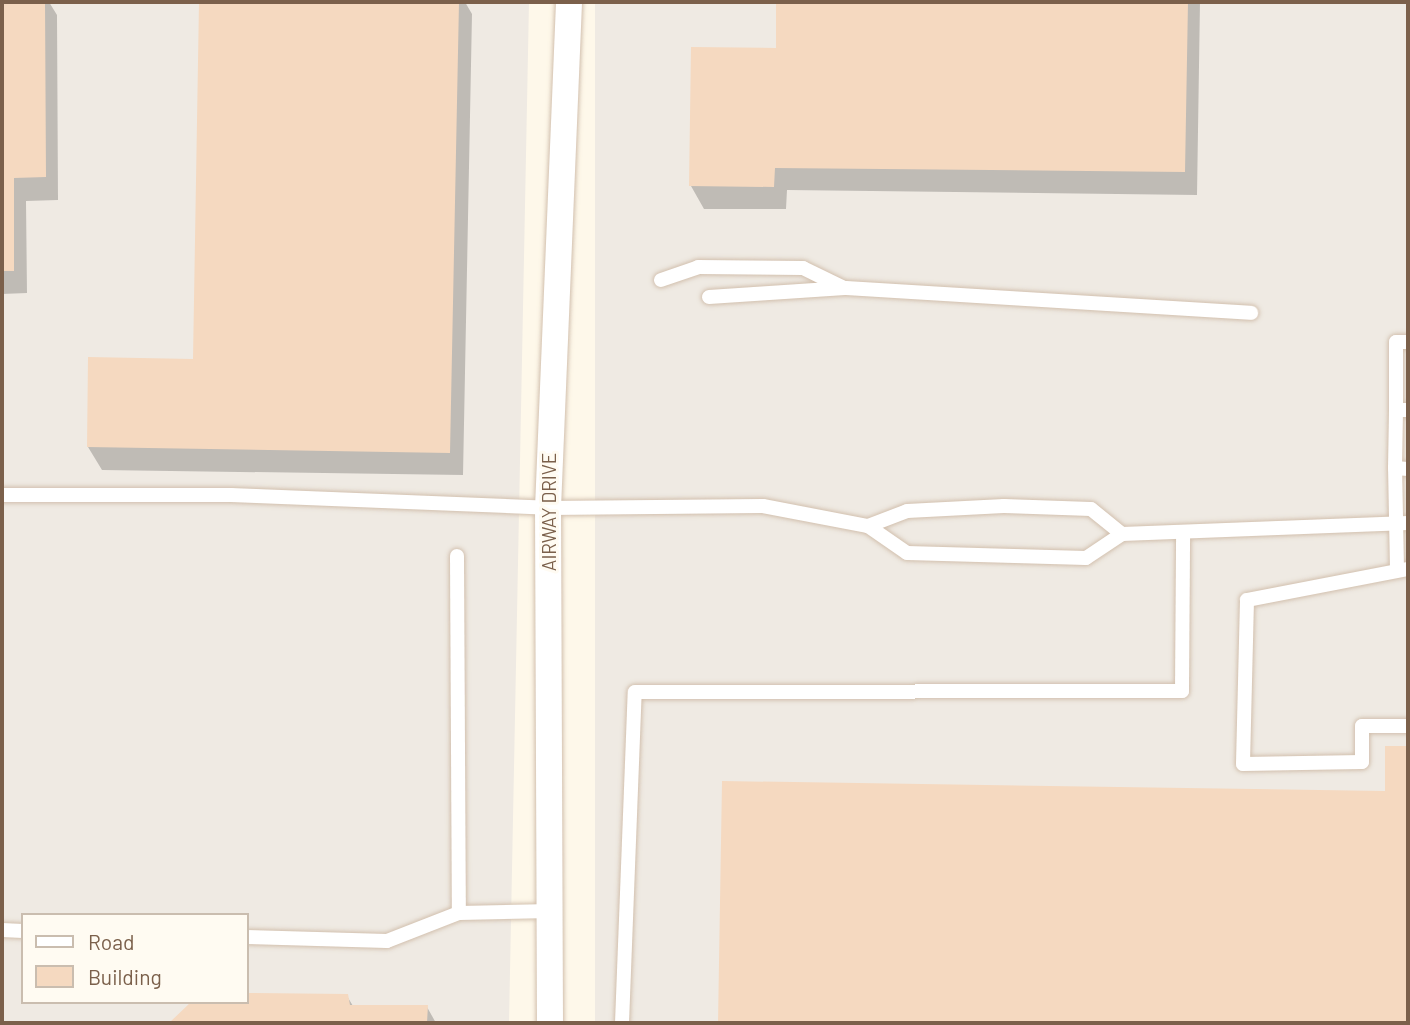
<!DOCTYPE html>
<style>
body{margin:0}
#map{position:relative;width:1410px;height:1025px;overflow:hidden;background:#fef8ea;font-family:Barlow,sans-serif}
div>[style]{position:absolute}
.industrial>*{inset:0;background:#efeae3;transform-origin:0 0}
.shadow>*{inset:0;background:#0003}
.building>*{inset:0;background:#f5d9c0}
.roads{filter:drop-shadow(0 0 2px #d2c0ae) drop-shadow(0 0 2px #d2c0ae)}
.lane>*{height:14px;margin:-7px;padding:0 7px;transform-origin:7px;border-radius:7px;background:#fff}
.street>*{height:26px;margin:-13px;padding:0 13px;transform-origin:13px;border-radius:13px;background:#fff}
span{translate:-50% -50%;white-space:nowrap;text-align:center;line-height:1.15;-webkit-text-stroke:6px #fffbf2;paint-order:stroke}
.street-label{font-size:19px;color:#7b604b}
.frame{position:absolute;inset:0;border:4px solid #7b604b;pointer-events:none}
.legend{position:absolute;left:21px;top:913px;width:228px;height:91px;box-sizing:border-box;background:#fffbf2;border:2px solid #cabdaf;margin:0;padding:9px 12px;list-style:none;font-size:21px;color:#7b604b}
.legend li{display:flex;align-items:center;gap:14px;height:35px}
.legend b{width:35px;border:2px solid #cabdaf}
</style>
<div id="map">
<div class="industrial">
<div style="clip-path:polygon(evenodd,2px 2px,529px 2px,509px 1023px,2px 1023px,2px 2px,23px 915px,247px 915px,247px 1002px,23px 1002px,23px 915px)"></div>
<div style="left:595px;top:2px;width:813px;height:1021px"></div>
</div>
<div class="shadow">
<div style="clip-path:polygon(2px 2px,49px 2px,57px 15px,58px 200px,26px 201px,27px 293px,2px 294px)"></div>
<div style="clip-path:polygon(201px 2px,465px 2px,472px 14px,463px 475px,102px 470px,88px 447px,194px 361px)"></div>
<div style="clip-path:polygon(778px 2px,1200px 2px,1197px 195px,787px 190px,786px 209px,704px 209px,691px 186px,777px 49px)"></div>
<div style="clip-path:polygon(1387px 748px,1408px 748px,1408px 1023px,719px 1023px,724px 782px,1386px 792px)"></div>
<div style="clip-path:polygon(247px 995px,347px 996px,353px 1006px,427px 1007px,436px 1023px,171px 1023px,193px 1002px,247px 1002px)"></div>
</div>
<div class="building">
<div style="clip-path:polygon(2px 2px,45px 2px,46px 177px,14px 178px,14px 271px,2px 271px)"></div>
<div style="clip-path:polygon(199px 2px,459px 2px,450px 453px,87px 447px,88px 357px,193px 359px)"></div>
<div style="clip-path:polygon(776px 2px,1188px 2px,1185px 172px,775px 168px,774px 187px,689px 186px,691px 47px,776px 48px)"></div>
<div style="clip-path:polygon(1385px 746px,1408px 746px,1408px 1023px,718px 1023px,722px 781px,1385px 791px)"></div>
<div style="clip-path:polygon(247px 993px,348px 994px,350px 1005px,428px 1005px,427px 1023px,169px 1023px,191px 1002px,247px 1002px)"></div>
</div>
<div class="roads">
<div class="lane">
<div style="left:661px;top:280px;width:39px;rotate:-19deg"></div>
<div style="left:698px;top:267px;width:105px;rotate:0.5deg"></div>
<div style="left:803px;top:268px;width:43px;rotate:26deg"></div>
<div style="left:709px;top:297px;width:136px;rotate:-3.8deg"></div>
<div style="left:845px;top:288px;width:407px;rotate:3.5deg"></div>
<div style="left:1408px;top:342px;width:12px;rotate:180deg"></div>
<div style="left:1396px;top:342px;width:68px;rotate:90deg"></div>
<div style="left:1396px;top:410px;width:12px"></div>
<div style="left:1395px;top:468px;width:58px;rotate:-89deg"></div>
<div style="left:2px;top:495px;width:229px"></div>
<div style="left:231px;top:495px;width:317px;rotate:2.3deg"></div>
<div style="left:548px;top:508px;width:215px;rotate:-0.5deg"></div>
<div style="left:763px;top:506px;width:107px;rotate:10.8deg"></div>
<div style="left:868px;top:526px;width:47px;rotate:34.7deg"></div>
<div style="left:907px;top:553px;width:179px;rotate:1.6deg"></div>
<div style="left:1086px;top:558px;width:43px;rotate:-33.7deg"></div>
<div style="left:1122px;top:534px;width:286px;rotate:-2.2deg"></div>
<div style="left:868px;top:526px;width:42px;rotate:-21deg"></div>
<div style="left:907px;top:511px;width:97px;rotate:-3deg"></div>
<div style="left:1004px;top:506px;width:87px;rotate:2deg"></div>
<div style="left:1091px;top:509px;width:40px;rotate:39deg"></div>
<div style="left:457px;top:556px;width:357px;rotate:89.7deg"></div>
<div style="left:1397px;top:569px;width:101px;rotate:-91.1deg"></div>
<div style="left:1395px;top:468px;width:13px;rotate:4deg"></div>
<div style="left:1408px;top:569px;width:164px;rotate:169.1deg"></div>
<div style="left:1247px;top:600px;width:164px;rotate:91.4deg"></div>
<div style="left:1243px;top:764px;width:119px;rotate:-1deg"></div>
<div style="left:1362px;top:762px;width:36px;rotate:-90deg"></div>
<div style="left:1362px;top:726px;width:46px"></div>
<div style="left:2px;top:930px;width:21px;rotate:3deg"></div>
<div style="left:247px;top:937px;width:140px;rotate:1.6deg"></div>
<div style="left:387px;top:941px;width:77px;rotate:-21.3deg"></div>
<div style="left:459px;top:913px;width:92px;rotate:-1.2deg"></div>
<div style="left:622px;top:1023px;width:331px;rotate:-87.8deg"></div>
<div style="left:635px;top:692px;width:547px;rotate:-0.1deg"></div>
<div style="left:1182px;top:691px;width:159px;rotate:-89.6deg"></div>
</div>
<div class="street">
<div style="left:550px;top:1023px;width:515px;rotate:-90.22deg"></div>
<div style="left:548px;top:508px;width:506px;rotate:-87.62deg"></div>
</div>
</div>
<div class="street-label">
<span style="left:549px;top:512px;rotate:-90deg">AIRWAY DRIVE</span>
</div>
<div class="frame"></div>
<ul class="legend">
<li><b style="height:9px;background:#fff"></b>Road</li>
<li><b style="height:19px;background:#f5d9c0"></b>Building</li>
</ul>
</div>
